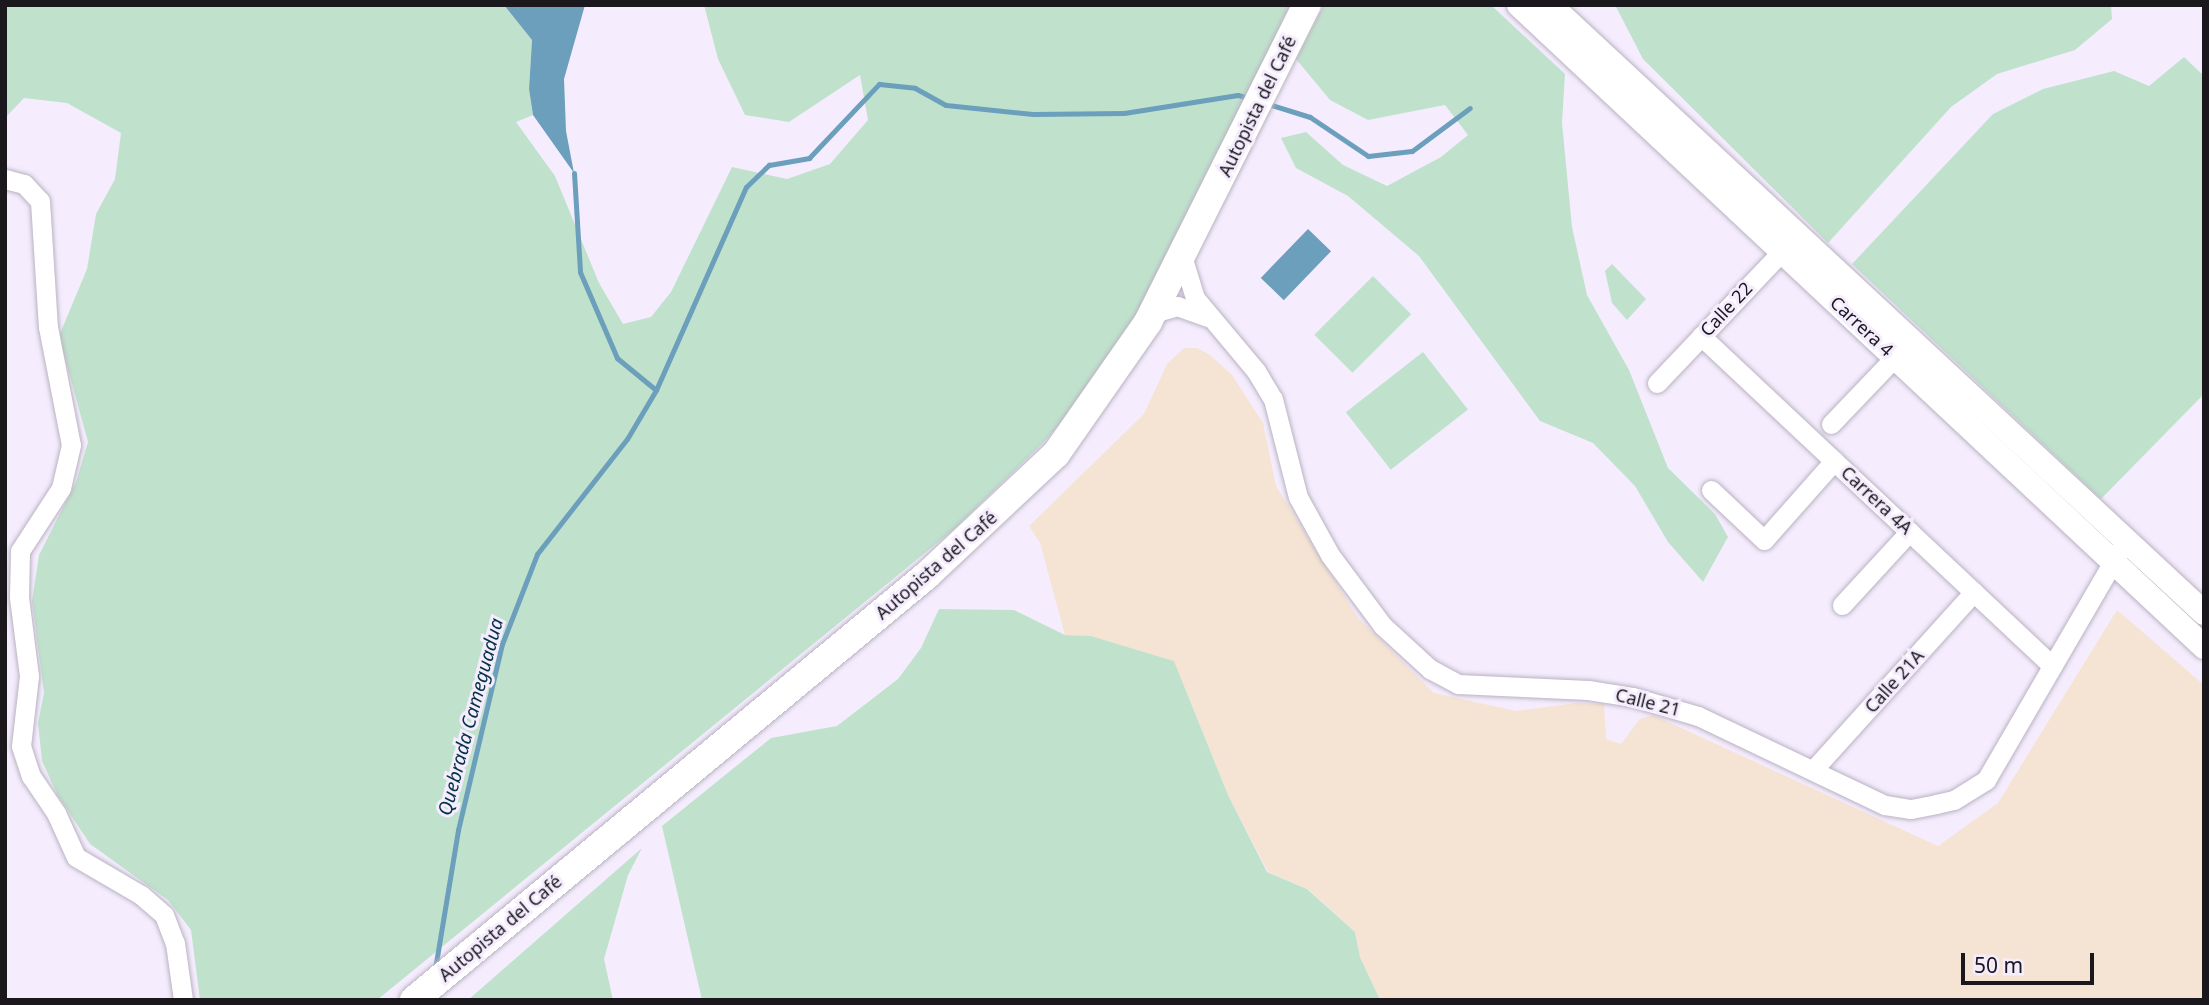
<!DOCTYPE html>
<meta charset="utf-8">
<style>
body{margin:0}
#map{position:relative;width:2209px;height:1005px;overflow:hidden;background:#f5edfe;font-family:"Noto Sans",sans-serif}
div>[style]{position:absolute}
.industrial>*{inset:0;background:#f5e4d3}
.green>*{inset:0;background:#c0e2cd;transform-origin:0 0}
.water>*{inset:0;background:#6b9fbc;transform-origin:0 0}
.stream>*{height:5px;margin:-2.5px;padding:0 2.5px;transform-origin:2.5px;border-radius:2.5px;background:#6b9fbc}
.roads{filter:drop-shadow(0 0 2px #b9b2c1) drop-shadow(0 0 2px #b9b2c1)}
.minor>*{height:19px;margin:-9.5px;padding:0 9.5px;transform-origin:9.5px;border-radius:9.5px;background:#fff}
.major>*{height:24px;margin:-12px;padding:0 12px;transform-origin:12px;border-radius:12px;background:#fff}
.highway>*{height:28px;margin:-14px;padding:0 14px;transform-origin:14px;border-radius:14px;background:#fff}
span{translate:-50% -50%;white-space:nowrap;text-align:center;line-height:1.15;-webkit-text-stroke:6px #f5edfe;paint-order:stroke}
.street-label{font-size:18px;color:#1a171d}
.water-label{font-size:19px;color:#023246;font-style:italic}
.frame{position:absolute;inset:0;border:7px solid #1a171d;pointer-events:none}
.scale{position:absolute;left:1961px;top:953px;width:133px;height:32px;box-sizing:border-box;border:4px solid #1a171d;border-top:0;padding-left:9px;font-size:21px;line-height:24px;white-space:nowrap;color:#1a171d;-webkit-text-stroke:5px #f5edfe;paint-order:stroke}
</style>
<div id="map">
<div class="industrial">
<div style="clip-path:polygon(1184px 348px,1197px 348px,1210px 355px,1232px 375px,1263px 423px,1276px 486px,1358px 618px,1434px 693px,1516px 711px,1576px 703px,1604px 704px,1606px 739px,1621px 744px,1640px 719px,1653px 715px,1938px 846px,1998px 803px,2117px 610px,2204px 685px,2204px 1000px,1380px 1000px,1360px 957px,1355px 932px,1308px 889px,1268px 872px,1228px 795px,1174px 661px,1091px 636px,1065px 635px,1040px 543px,1029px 526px,1144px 414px,1167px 364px)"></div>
</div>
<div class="green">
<div style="clip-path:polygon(5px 5px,504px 5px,532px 40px,529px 89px,533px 115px,516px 122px,555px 176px,599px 283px,623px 324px,651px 317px,671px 292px,732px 167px,787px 179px,830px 164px,868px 120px,860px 75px,789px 122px,745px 115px,718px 59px,704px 5px,1290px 5px,1152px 292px,1100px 379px,1042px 444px,953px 530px,377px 1000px,200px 1000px,191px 930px,168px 900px,90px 844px,57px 794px,42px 761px,38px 723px,44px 693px,32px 601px,39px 555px,76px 482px,88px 442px,59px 336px,87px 269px,96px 214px,115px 179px,121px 133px,67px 103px,24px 98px,5px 118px)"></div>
<div style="clip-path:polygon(1324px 5px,1491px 5px,1565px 74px,1562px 123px,1572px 227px,1587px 295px,1629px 370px,1668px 468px,1715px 514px,1728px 537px,1703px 582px,1668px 542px,1635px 486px,1593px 443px,1540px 421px,1419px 256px,1348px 196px,1296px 168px,1281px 138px,1306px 132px,1343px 165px,1387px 186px,1441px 157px,1468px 135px,1445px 105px,1368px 120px,1330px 100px,1296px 59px)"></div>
<div style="clip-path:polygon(1615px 5px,2111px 5px,2112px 19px,2075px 50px,1997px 74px,1951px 107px,1828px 243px,1643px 59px)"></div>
<div style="clip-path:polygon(2184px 57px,2204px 76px,2204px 394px,2101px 499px,1852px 264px,1993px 114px,2043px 89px,2114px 71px,2149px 86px)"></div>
<div style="clip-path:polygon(1612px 264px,1646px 299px,1627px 320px,1612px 303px,1605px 271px)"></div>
<div style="left:1373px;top:276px;width:54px;height:83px;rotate:45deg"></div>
<div style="left:1423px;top:352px;width:73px;height:98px;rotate:52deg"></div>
<div style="clip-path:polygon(939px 609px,1014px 610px,1065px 635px,1091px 636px,1174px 661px,1228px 795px,1267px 872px,1307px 889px,1355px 932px,1360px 957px,1380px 1000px,702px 1000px,662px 826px,771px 738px,837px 726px,898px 679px,921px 648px)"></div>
<div style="clip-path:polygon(642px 848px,628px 875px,604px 959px,613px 1000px,468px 1000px)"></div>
</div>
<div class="water">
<div style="clip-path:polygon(504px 5px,585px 5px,564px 79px,566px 131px,574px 173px,533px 115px,529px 89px,532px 40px)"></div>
<div style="left:1308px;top:229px;width:32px;height:68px;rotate:44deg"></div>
</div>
<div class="stream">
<div style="left:1268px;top:104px;width:44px;rotate:17.2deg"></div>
<div style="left:1310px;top:117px;width:70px;rotate:33.9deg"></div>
<div style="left:1368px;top:156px;width:44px;rotate:-6.5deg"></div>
<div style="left:1412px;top:151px;width:72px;rotate:-36.6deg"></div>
<div style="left:574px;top:173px;width:99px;rotate:86.5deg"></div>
<div style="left:580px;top:272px;width:94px;rotate:66.7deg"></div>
<div style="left:617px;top:358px;width:50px;rotate:39.4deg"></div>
<div style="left:435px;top:969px;width:141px;rotate:-80.6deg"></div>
<div style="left:458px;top:830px;width:191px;rotate:-76.7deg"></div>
<div style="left:502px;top:644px;width:97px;rotate:-68.7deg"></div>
<div style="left:537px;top:554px;width:146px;rotate:-52deg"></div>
<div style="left:627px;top:439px;width:57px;rotate:-59.4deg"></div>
<div style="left:656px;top:390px;width:222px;rotate:-66.1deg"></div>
<div style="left:746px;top:187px;width:32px;rotate:-44deg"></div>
<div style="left:769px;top:165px;width:41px;rotate:-9.9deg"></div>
<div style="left:809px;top:158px;width:102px;rotate:-46.6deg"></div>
<div style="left:879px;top:84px;width:36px;rotate:6deg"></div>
<div style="left:915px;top:88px;width:35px;rotate:29deg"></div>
<div style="left:946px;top:105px;width:87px;rotate:5.9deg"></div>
<div style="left:1033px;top:114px;width:91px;rotate:-0.6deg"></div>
<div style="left:1124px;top:113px;width:115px;rotate:-9deg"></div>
<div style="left:1238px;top:95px;width:15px;rotate:16deg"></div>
</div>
<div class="roads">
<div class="minor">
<div style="left:5px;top:179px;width:20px;rotate:15deg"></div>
<div style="left:24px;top:184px;width:23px;rotate:47deg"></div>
<div style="left:40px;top:201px;width:126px;rotate:86.4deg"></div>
<div style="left:48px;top:327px;width:120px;rotate:79deg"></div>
<div style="left:71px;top:445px;width:44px;rotate:103.1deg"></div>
<div style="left:61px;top:488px;width:75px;rotate:123.1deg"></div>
<div style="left:20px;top:551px;width:46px;rotate:91.2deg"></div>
<div style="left:19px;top:597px;width:80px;rotate:82.8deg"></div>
<div style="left:29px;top:676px;width:70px;rotate:96.5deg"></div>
<div style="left:21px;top:746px;width:32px;rotate:72deg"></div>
<div style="left:31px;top:776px;width:45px;rotate:56deg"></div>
<div style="left:56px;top:813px;width:48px;rotate:65.6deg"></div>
<div style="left:76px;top:857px;width:75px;rotate:30.3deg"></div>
<div style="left:141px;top:895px;width:30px;rotate:41deg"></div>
<div style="left:164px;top:915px;width:30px;rotate:69deg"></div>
<div style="left:175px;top:943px;width:58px;rotate:82deg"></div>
<div style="left:1182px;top:256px;width:44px;rotate:72.8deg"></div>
<div style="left:1195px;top:298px;width:95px;rotate:50.1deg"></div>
<div style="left:1256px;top:371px;width:33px;rotate:59deg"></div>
<div style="left:1273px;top:399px;width:101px;rotate:75.7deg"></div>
<div style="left:1298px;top:497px;width:66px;rotate:61.1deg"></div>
<div style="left:1330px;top:555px;width:89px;rotate:53.3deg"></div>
<div style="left:1383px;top:626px;width:64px;rotate:42.5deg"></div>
<div style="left:1430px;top:669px;width:32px;rotate:28deg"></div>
<div style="left:1458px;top:684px;width:130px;rotate:2.6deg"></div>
<div style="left:1588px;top:690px;width:46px;rotate:8.8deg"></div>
<div style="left:1633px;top:697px;width:68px;rotate:16.3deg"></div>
<div style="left:1698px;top:716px;width:207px;rotate:25.5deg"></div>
<div style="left:1885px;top:805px;width:26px;rotate:9deg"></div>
<div style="left:1911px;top:809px;width:25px;rotate:-11deg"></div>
<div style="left:1936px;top:804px;width:18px;rotate:-13deg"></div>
<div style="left:1954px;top:800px;width:38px;rotate:-32deg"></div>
<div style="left:1986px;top:780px;width:266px;rotate:-59.8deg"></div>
<div style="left:1153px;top:313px;width:25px;rotate:-16deg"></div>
<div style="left:1177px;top:306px;width:32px;rotate:20deg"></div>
<div style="left:1701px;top:336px;width:482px;rotate:43.2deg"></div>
<div style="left:1657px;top:383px;width:195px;rotate:-46.5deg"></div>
<div style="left:1831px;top:424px;width:93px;rotate:-46.3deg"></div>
<div style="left:1711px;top:490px;width:73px;rotate:43.3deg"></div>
<div style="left:1764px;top:540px;width:106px;rotate:-48.5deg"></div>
<div style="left:1842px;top:605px;width:100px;rotate:-47.4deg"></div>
<div style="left:1813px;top:770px;width:240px;rotate:-47.9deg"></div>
</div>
<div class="major">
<div style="left:1519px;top:5px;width:939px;rotate:43.14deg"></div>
<div style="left:1550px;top:5px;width:893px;rotate:42.91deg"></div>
</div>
<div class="highway">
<div style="left:414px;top:1000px;width:665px;rotate:-39.63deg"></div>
<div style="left:926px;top:576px;width:178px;rotate:-43.2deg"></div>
<div style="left:1056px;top:454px;width:161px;rotate:-55.1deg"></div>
<div style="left:1148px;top:322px;width:355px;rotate:-63.4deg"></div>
</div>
</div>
<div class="street-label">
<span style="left:1257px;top:106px;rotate:-64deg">Autopista del Café</span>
<span style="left:1726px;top:309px;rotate:-47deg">Calle 22</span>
<span style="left:1862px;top:326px;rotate:43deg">Carrera 4</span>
<span style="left:1877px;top:500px;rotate:43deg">Carrera 4A</span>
<span style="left:936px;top:565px;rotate:-41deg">Autopista del Café</span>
<span style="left:1894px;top:681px;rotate:-48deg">Calle 21A</span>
<span style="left:1648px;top:702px;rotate:14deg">Calle 21</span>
<span style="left:500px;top:928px;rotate:-40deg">Autopista del Café</span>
</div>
<div class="water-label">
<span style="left:471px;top:717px;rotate:-75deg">Quebrada Cameguadua</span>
</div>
<div class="frame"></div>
<div class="scale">50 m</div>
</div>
